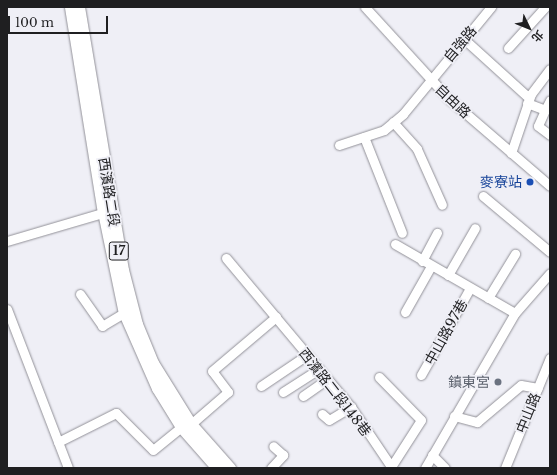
<!DOCTYPE html>
<meta charset="utf-8">
<style>
body{margin:0}
#map{position:relative;width:557px;height:475px;overflow:hidden;background:#efeff6;font-family:"Libre Baskerville","Noto Sans TC",serif}
div>[style]{position:absolute}
.roads{filter:drop-shadow(0 0 1px #929198) drop-shadow(0 0 1px #929198)}
.minor>*{height:9px;margin:-4.5px;padding:0 4.5px;transform-origin:4.5px;border-radius:4.5px;background:#fff}
.major>*{height:11px;margin:-5.5px;padding:0 5.5px;transform-origin:5.5px;border-radius:5.5px;background:#fff}
.dots>*{width:11px;height:11px;translate:-50% -50%;box-sizing:border-box;border:2px solid #efeff6;border-radius:50%}
span{translate:-50% -50%;white-space:nowrap;text-align:center;line-height:1.15;-webkit-text-stroke:3.5px #efeff6;paint-order:stroke}
.shield-label span{padding:1px 3px;background:#efeff6;border:1px solid;border-radius:3px;-webkit-text-stroke-width:0}
.shield-label{font-size:13px;color:#1f1f21;font-weight:700}
.street-label{font-size:14px;color:#1f1f21}
.transit-label{font-size:14px;color:#164399}
.right{translate:-100% -50%;text-align:right}
.worship-label{font-size:14px;color:#5b616d}
.frame{position:absolute;inset:0;border:8px solid #1f1f21;pointer-events:none}
.north{position:absolute;left:509px;top:8px;width:40px;height:40px;-webkit-text-stroke:3px #efeff6;paint-order:stroke;rotate:133deg;font-size:11px;font-weight:700;line-height:16px;text-align:center;color:#1f1f21}
.north::after{content:'';display:block;margin:auto;width:14px;height:18px;background:#1f1f21;clip-path:polygon(50% 0,100% 100%,50% 72%,0 100%)}
.scale{position:absolute;left:8px;top:16px;width:100px;height:18px;box-sizing:border-box;border:2px solid #1f1f21;border-top:0;padding-left:5px;font-size:12px;line-height:14px;white-space:nowrap;color:#1f1f21;-webkit-text-stroke:3px #efeff6;paint-order:stroke}
</style>
<div id="map">
<div class="roads">
<div class="minor">
<div style="left:365px;top:7px;width:125px;rotate:47.6deg"></div>
<div style="left:449px;top:99px;width:133px;rotate:40.7deg"></div>
<div style="left:464px;top:39px;width:88px;rotate:42.2deg"></div>
<div style="left:508px;top:48px;width:55px;rotate:-47.9deg"></div>
<div style="left:527px;top:103px;width:19px;rotate:21deg"></div>
<div style="left:545px;top:110px;width:11px;rotate:-63deg"></div>
<div style="left:545px;top:110px;width:17px;rotate:114deg"></div>
<div style="left:538px;top:126px;width:15px;rotate:37deg"></div>
<div style="left:393px;top:122px;width:36px;rotate:48deg"></div>
<div style="left:417px;top:149px;width:61px;rotate:65.9deg"></div>
<div style="left:364px;top:137px;width:103px;rotate:68.4deg"></div>
<div style="left:339px;top:145px;width:47px;rotate:-18.4deg"></div>
<div style="left:384px;top:130px;width:25px;rotate:-40deg"></div>
<div style="left:403px;top:114px;width:139px;rotate:-50.6deg"></div>
<div style="left:511px;top:153px;width:62px;rotate:-71.3deg"></div>
<div style="left:531px;top:94px;width:31px;rotate:-53deg"></div>
<div style="left:483px;top:196px;width:87px;rotate:39.9deg"></div>
<div style="left:7px;top:241px;width:106px;rotate:-16.4deg"></div>
<div style="left:395px;top:244px;width:138px;rotate:29.9deg"></div>
<div style="left:226px;top:258px;width:194px;rotate:50deg"></div>
<div style="left:351px;top:407px;width:73px;rotate:56.1deg"></div>
<div style="left:422px;top:261px;width:32px;rotate:-62deg"></div>
<div style="left:448px;top:275px;width:54px;rotate:-60.1deg"></div>
<div style="left:80px;top:294px;width:39px;rotate:55deg"></div>
<div style="left:102px;top:326px;width:26px;rotate:-31deg"></div>
<div style="left:488px;top:298px;width:52px;rotate:-58.5deg"></div>
<div style="left:7px;top:309px;width:170px;rotate:69deg"></div>
<div style="left:405px;top:312px;width:53px;rotate:-60.5deg"></div>
<div style="left:421px;top:375px;width:100px;rotate:-60.6deg"></div>
<div style="left:379px;top:377px;width:60px;rotate:45.7deg"></div>
<div style="left:421px;top:420px;width:56px;rotate:122.6deg"></div>
<div style="left:261px;top:386px;width:55px;rotate:-34deg"></div>
<div style="left:283px;top:392px;width:43px;rotate:-32.6deg"></div>
<div style="left:303px;top:396px;width:29px;rotate:-35deg"></div>
<div style="left:322px;top:414px;width:9px;rotate:41deg"></div>
<div style="left:329px;top:420px;width:26px;rotate:-31deg"></div>
<div style="left:454px;top:416px;width:24px;rotate:15deg"></div>
<div style="left:477px;top:422px;width:57px;rotate:-40.1deg"></div>
<div style="left:521px;top:385px;width:17px;rotate:10deg"></div>
<div style="left:191px;top:424px;width:49px;rotate:-40.9deg"></div>
<div style="left:228px;top:392px;width:26px;rotate:-127deg"></div>
<div style="left:212px;top:371px;width:84px;rotate:-40.2deg"></div>
<div style="left:58px;top:442px;width:65px;rotate:-26.6deg"></div>
<div style="left:116px;top:413px;width:52px;rotate:45deg"></div>
<div style="left:153px;top:450px;width:36px;rotate:-39deg"></div>
<div style="left:432px;top:455px;width:18px;rotate:45deg"></div>
<div style="left:271px;top:468px;width:18px;rotate:-47deg"></div>
<div style="left:283px;top:455px;width:13px;rotate:-138deg"></div>
<div style="left:425px;top:468px;width:179px;rotate:-59.9deg"></div>
<div style="left:515px;top:313px;width:53px;rotate:-48.8deg"></div>
<div style="left:505px;top:468px;width:119px;rotate:-67.8deg"></div>
</div>
<div class="major">
<div style="left:70px;top:7px;width:208px;rotate:80.9deg"></div>
<div style="left:103px;top:212px;width:103px;rotate:78.3deg"></div>
<div style="left:124px;top:313px;width:82px;rotate:66.3deg"></div>
<div style="left:157px;top:388px;width:46px;rotate:58.4deg"></div>
<div style="left:181px;top:427px;width:55px;rotate:48.7deg"></div>
<div style="left:79px;top:7px;width:267px;rotate:80.5deg"></div>
<div style="left:123px;top:270px;width:56px;rotate:75.5deg"></div>
<div style="left:137px;top:324px;width:42px;rotate:67.7deg"></div>
<div style="left:153px;top:363px;width:72px;rotate:58.1deg"></div>
<div style="left:191px;top:424px;width:59px;rotate:48.4deg"></div>
</div>
</div>
<div class="dots">
<div style="left:530px;top:182px;background:#1a4fb4"></div>
<div style="left:498px;top:382px;background:#6b7280"></div>
</div>
<div class="shield-label">
<span style="left:119px;top:251px">17</span>
</div>
<div class="street-label">
<span style="left:460px;top:44px;rotate:-50deg">自強路</span>
<span style="left:453px;top:101px;rotate:43deg">自由路</span>
<span style="left:109px;top:192px;rotate:81deg">西濱路二段</span>
<span style="left:446px;top:332px;rotate:-61deg">中山路97巷</span>
<span style="left:335px;top:392px;rotate:52deg">西濱路二段148巷</span>
<span style="left:528px;top:413px;rotate:-68deg">中山路</span>
</div>
<div class="transit-label">
<span class="right" style="left:522px;top:182px">麥寮站</span>
</div>
<div class="worship-label">
<span class="right" style="left:490px;top:382px">鎮東宮</span>
</div>
<div class="frame"></div>
<div class="north">北</div>
<div class="scale">100 m</div>
</div>
